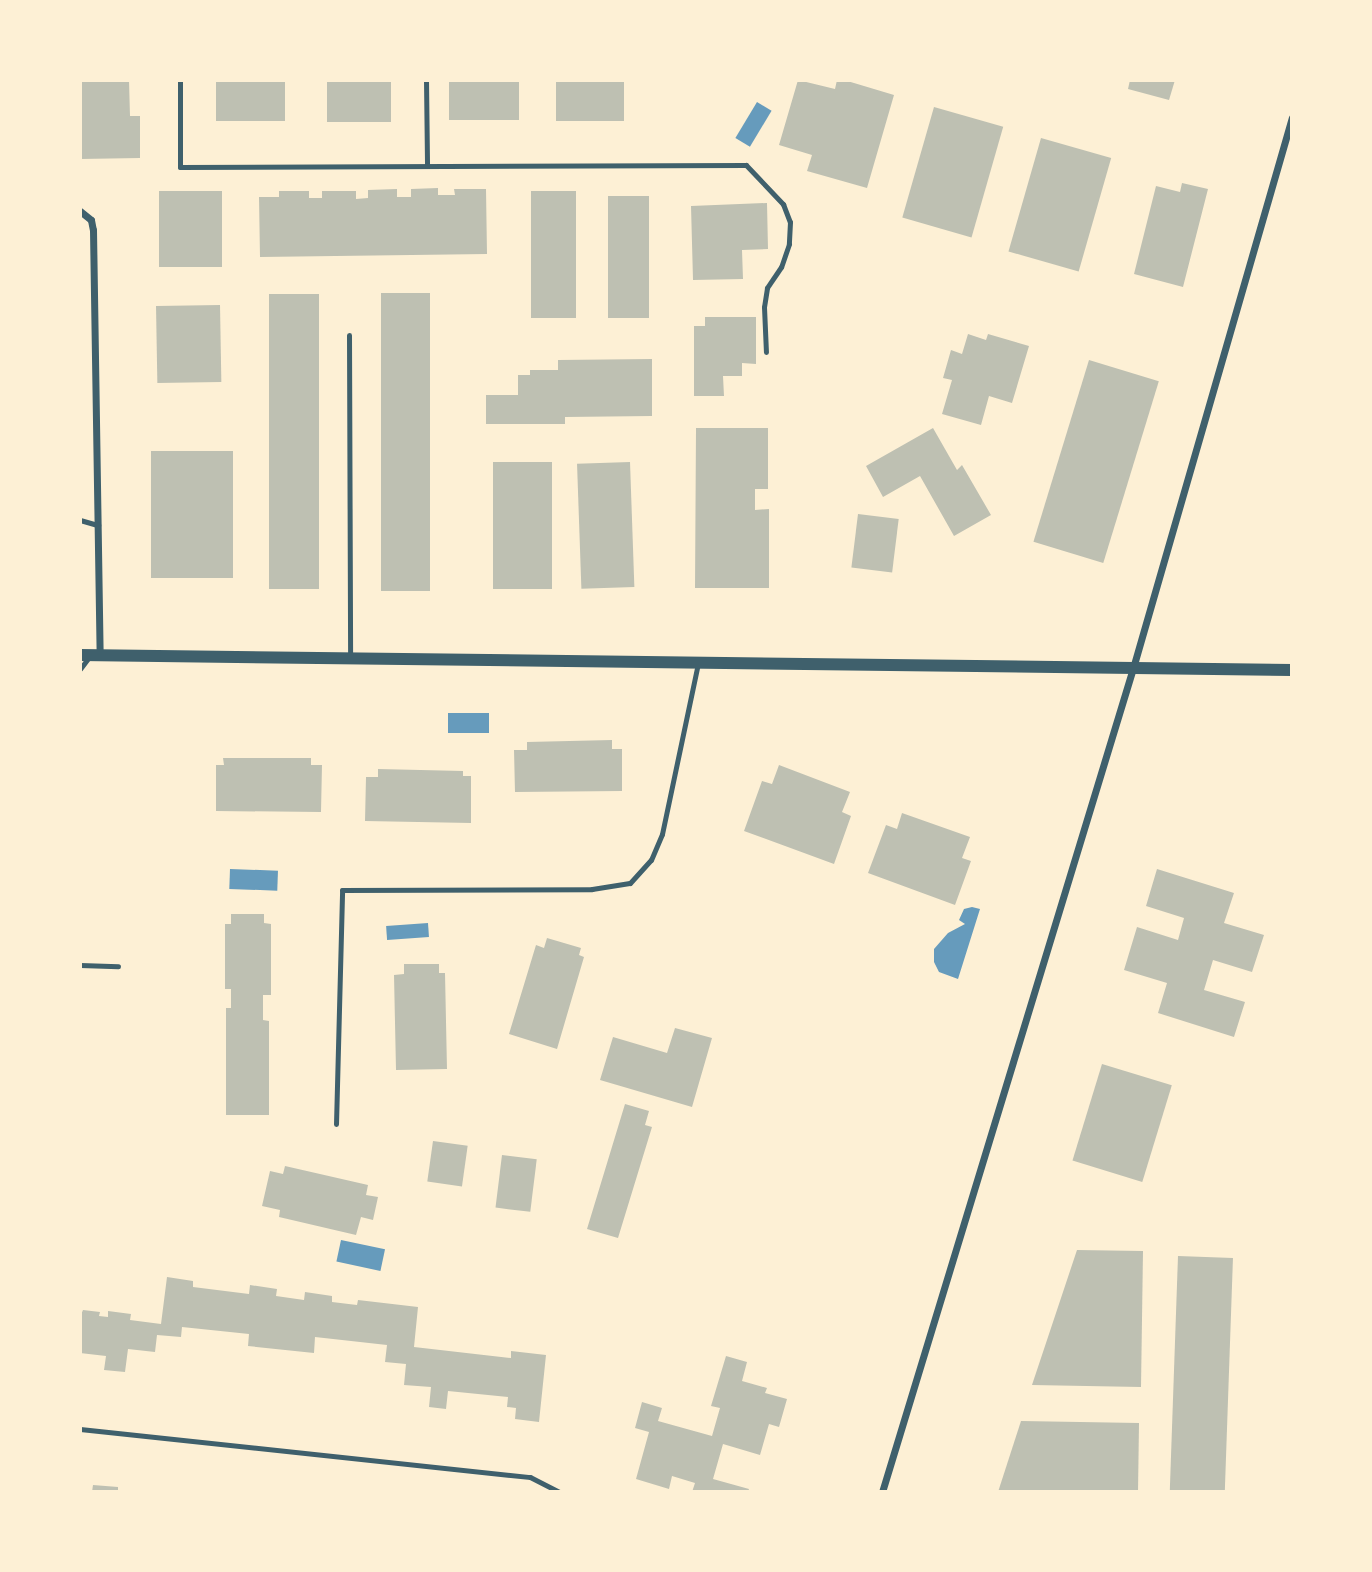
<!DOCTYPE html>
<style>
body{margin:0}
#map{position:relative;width:1372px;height:1572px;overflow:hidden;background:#fdf0d5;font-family:Jost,sans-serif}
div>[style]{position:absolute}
.water>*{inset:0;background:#669bbc;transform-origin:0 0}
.building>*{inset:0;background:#bec0b2;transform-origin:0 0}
.service>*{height:5px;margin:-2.5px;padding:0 2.5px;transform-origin:2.5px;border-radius:2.5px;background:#3f606c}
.minor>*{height:7px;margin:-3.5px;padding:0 3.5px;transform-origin:3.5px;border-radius:3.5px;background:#3f606c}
.tertiary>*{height:12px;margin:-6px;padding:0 6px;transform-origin:6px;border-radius:6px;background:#3f606c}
span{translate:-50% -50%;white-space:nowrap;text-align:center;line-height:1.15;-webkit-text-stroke:5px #fdf0d5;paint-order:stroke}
.frame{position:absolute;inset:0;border:82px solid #fdf0d5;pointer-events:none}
</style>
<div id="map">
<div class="water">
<div style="left:757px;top:102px;width:17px;height:42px;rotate:31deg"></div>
<div style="left:448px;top:713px;width:41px;height:20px"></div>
<div style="left:230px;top:869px;width:48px;height:20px;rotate:2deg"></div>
<div style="clip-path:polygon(972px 907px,980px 909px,958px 979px,939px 972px,934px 962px,934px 949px,948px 933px,965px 924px,959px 920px,964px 909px)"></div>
<div style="left:428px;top:923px;width:14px;height:42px;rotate:86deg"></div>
<div style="left:341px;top:1240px;width:45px;height:22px;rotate:12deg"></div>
</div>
<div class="building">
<div style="clip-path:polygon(81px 80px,129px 80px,130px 116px,140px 116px,140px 158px,80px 159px)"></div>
<div style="left:216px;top:80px;width:69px;height:41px"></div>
<div style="left:327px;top:80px;width:64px;height:42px"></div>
<div style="left:449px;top:80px;width:70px;height:40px"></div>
<div style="left:556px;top:80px;width:68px;height:41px"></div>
<div style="clip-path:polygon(798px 80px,835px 89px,837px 80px,844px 80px,894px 95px,867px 188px,807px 171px,812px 155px,779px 145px)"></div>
<div style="clip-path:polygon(1130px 80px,1175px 80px,1169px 100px,1128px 89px)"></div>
<div style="left:934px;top:107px;width:72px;height:115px;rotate:16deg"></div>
<div style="left:1041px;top:138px;width:73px;height:118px;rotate:16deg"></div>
<div style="clip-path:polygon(1182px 183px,1208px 189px,1183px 287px,1134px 274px,1156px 186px,1180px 192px)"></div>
<div style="clip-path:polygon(438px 188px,438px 195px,455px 195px,454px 189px,486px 189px,487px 254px,260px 257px,259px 197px,279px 197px,279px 191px,309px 191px,309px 198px,322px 198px,322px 191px,356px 191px,356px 199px,368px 198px,368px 190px,397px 189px,397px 197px,411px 197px,411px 189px)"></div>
<div style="left:159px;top:191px;width:63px;height:76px"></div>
<div style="left:576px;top:191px;width:127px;height:45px;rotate:90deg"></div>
<div style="left:608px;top:196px;width:41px;height:122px"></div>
<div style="clip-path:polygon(767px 203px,768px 249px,742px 250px,743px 279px,693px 280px,691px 206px)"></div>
<div style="left:381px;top:293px;width:49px;height:298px"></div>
<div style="left:269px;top:294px;width:50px;height:295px"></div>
<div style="left:220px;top:305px;width:77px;height:64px;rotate:89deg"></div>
<div style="clip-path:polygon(705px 317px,756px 317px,756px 364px,742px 363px,742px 376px,723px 376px,724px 396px,694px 396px,694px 326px,705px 326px)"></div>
<div style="clip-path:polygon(968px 334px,986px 340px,988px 334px,1029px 346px,1012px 403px,989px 396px,981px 425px,942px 414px,952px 380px,943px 378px,951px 350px,962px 354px)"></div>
<div style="clip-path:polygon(652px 359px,652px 416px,565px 417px,565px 424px,486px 424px,486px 395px,518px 395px,518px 375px,530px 375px,530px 370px,558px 370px,558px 360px)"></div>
<div style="left:1089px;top:360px;width:73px;height:190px;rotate:17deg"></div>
<div style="clip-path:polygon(696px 428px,768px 428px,768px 489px,755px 489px,755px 510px,769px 509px,769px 588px,695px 588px)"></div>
<div style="clip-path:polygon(933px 428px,957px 470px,962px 465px,991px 515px,954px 536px,920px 476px,883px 497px,866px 466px)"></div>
<div style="left:151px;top:451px;width:82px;height:127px"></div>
<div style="left:552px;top:462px;width:127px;height:59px;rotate:90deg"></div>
<div style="left:630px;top:462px;width:125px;height:53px;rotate:88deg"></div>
<div style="left:858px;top:514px;width:41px;height:54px;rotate:7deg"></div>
<div style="clip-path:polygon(612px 740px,612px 749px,622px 749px,622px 791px,515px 792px,514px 750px,527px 750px,527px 742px)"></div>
<div style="clip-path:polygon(223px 758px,311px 758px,311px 765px,322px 765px,321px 812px,216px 811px,216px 765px,224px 765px)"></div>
<div style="clip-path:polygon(779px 765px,850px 792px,842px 812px,851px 816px,834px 864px,744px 831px,762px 781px,772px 784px)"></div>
<div style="clip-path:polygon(378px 769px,463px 771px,463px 776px,471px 776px,471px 823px,365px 821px,366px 777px,378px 777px)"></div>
<div style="clip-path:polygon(902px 813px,970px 837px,962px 858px,971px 861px,955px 905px,868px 873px,886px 825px,897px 829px)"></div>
<div style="clip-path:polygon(1157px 869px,1234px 893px,1224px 923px,1264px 935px,1252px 972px,1213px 960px,1204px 990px,1245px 1002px,1234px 1037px,1158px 1013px,1167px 983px,1124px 970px,1137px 927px,1178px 940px,1184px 918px,1146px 906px)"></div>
<div style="clip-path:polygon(231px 914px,264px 914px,264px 923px,271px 924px,271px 995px,263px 995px,263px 1020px,269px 1021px,269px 1115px,226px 1115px,226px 1008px,231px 1008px,231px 989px,225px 989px,225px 924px,231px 924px)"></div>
<div style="clip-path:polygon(547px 938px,581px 948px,579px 955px,584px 957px,557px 1049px,509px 1034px,536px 945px,544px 948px)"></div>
<div style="clip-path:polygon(404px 964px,439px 964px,439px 973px,445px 973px,447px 1069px,396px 1070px,394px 975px,404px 974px)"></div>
<div style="clip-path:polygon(675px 1028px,712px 1038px,692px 1107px,600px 1080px,613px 1037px,667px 1053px)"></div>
<div style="left:1102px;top:1064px;width:73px;height:101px;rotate:17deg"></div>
<div style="clip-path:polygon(625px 1104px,649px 1111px,645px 1125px,652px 1127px,618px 1238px,587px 1229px)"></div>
<div style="left:433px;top:1141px;width:35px;height:41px;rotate:8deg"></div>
<div style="left:502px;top:1155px;width:35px;height:53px;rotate:7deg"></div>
<div style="clip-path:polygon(285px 1166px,368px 1185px,366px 1195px,378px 1197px,373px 1220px,361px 1217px,356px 1235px,279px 1217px,280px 1210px,262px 1206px,270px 1171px,283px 1174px)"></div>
<div style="clip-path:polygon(1077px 1250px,1143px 1251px,1141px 1387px,1032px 1385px)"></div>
<div style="left:1178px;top:1256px;width:55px;height:236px;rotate:2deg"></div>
<div style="clip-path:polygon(167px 1277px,193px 1281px,193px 1287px,249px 1294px,250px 1285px,277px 1289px,276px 1296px,304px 1300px,305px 1292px,332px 1296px,332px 1302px,357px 1305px,358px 1300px,418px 1307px,414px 1347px,511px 1358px,511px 1351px,546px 1355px,539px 1422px,515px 1419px,516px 1408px,507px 1407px,508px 1397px,448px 1391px,446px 1409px,429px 1407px,431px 1387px,404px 1385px,406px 1364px,385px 1362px,387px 1345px,315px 1337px,314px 1353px,248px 1346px,249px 1334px,182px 1327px,181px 1337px,157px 1335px,155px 1352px,128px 1349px,125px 1372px,104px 1370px,106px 1356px,80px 1353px,80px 1317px,83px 1310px,100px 1312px,99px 1316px,108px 1317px,108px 1311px,131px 1314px,130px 1320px,161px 1324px)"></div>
<div style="clip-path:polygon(726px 1356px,747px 1362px,742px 1381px,767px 1388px,765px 1393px,787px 1399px,779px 1427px,769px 1424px,760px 1455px,723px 1444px,713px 1479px,749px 1489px,748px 1492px,692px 1492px,695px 1483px,672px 1476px,669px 1489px,636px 1479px,649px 1432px,635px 1428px,642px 1402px,662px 1408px,658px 1421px,712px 1436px,720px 1408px,711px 1406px)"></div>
<div style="clip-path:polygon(1021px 1421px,1139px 1423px,1138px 1492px,998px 1492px)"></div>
<div style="clip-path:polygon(93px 1485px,118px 1487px,118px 1492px,92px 1492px)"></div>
</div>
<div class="service">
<div style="left:180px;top:80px;width:87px;rotate:90deg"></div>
<div style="left:180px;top:167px;width:566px;rotate:-0.2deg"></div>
<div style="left:746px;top:165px;width:54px;rotate:46.5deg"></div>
<div style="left:783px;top:204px;width:19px;rotate:69deg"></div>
<div style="left:790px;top:222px;width:22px;rotate:93deg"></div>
<div style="left:789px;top:244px;width:24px;rotate:109deg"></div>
<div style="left:781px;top:267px;width:25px;rotate:124deg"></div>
<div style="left:767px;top:288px;width:19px;rotate:99deg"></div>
<div style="left:764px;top:307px;width:45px;rotate:87.5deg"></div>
<div style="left:426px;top:80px;width:86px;rotate:89.3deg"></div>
<div style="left:349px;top:335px;width:323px;rotate:89.8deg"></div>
<div style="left:80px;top:520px;width:19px;rotate:16deg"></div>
<div style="left:80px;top:669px;width:15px;rotate:-53deg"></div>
<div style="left:80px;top:965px;width:38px;rotate:2deg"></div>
<div style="left:336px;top:1124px;width:234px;rotate:-88.5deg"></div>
<div style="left:342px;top:890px;width:250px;rotate:-0.2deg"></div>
<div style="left:592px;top:889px;width:38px;rotate:-9deg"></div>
<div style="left:630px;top:883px;width:31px;rotate:-48deg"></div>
<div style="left:651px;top:860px;width:28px;rotate:-67deg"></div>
<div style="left:662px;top:834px;width:175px;rotate:-78.1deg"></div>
<div style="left:80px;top:1429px;width:453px;rotate:6.1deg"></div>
<div style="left:530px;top:1477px;width:34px;rotate:27deg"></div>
</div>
<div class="minor">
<div style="left:80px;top:211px;width:14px;rotate:39deg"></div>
<div style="left:91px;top:220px;width:10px;rotate:79deg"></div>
<div style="left:93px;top:230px;width:425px;rotate:89.1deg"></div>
<div style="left:882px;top:1492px;width:861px;rotate:-73.06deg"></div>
<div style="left:1133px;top:668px;width:573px;rotate:-73.9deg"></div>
</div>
<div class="tertiary">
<div style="left:80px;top:655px;width:1212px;rotate:0.71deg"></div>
</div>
<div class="frame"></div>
</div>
